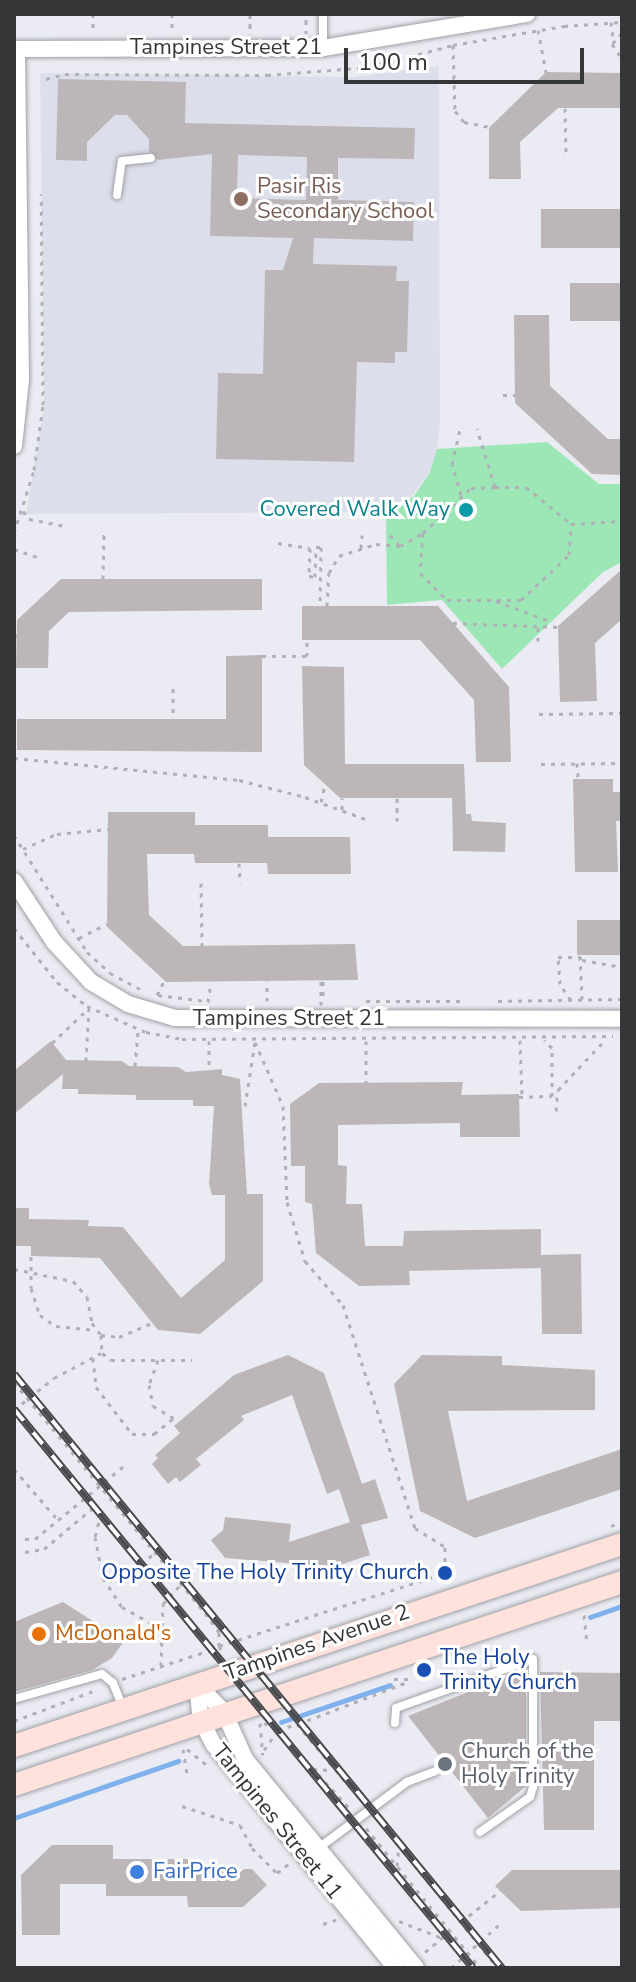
<!DOCTYPE html>
<style>
body{margin:0}
#map{position:relative;width:636px;height:1982px;overflow:hidden;background:#ebecf3;font-family:"Nunito Sans",sans-serif}
div>[style]{position:absolute}
.built>*{inset:0;background:#dcdfeb}
.green>*{inset:0;background:#9de7b7}
.stream>*{height:5px;margin:-2.5px;padding:0 2.5px;transform-origin:2.5px;border-radius:2.5px;background:#7fb1ec}
.building>*{inset:0;background:#bdb6b8;transform-origin:0 0}
.path>*{height:3px;margin-top:-1.5px;transform-origin:0;background:repeating-linear-gradient(90deg,#b0b1b6 0 4px,transparent 0 10px)}
.roads{filter:drop-shadow(0 0 2px #9fa0a6) drop-shadow(0 0 2px #9fa0a6)}
.lane>*{height:8px;margin:-4px;padding:0 4px;transform-origin:4px;border-radius:4px;background:#fff}
.street>*{height:16px;margin:-8px;padding:0 8px;transform-origin:8px;border-radius:8px;background:#fff}
.secondary>*{height:22px;margin:-11px;padding:0 11px;transform-origin:11px;border-radius:11px;background:#fee2db}
.rail>*{height:8px;margin-top:-4px;transform-origin:0;background:repeating-linear-gradient(90deg,#fff 0 15px,#494a4d 0 30px);box-sizing:border-box;border-block:2px solid #494a4d}
.dots>*{width:22px;height:22px;translate:-50% -50%;box-sizing:border-box;border:4px solid #fff;border-radius:50%}
span{translate:-50% -50%;white-space:nowrap;text-align:center;line-height:1.15;-webkit-text-stroke:6px #fff;paint-order:stroke}
.street-label{font-size:22px;color:#353638}
.education-label{font-size:22px;color:#785e54}
.left{translate:0 -50%;text-align:left}
.culture-label{font-size:22px;color:#0d838f}
.right{translate:-100% -50%;text-align:right}
.transit-label{font-size:22px;color:#164399}
.food-label{font-size:22px;color:#c56008}
.worship-label{font-size:22px;color:#5b616d}
.shop-label{font-size:22px;color:#366cbe}
.frame{position:absolute;inset:0;border:16px solid #353638;pointer-events:none}
.scale{position:absolute;left:344px;top:48px;width:240px;height:36px;box-sizing:border-box;border:4px solid #353638;border-top:0;padding-left:10px;font-size:24px;line-height:28px;white-space:nowrap;color:#353638;-webkit-text-stroke:6px #fff;paint-order:stroke}
</style>
<div id="map">
<div class="built">
<div style="clip-path:polygon(439px 66px,440px 426px,434px 465px,412px 496px,381px 512px,26px 514px,44px 407px,40px 73px,353px 77px)"></div>
</div>
<div class="green">
<div style="clip-path:polygon(547px 442px,599px 484px,622px 484px,622px 562px,603px 572px,502px 669px,442px 600px,387px 605px,386px 512px,414px 496px,430px 472px,437px 449px)"></div>
</div>
<div class="stream">
<div style="left:590px;top:1617px;width:34px;rotate:-19deg"></div>
<div style="left:281px;top:1722px;width:115px;rotate:-18.7deg"></div>
<div style="left:14px;top:1818px;width:174px;rotate:-19.2deg"></div>
</div>
<div class="building">
<div style="clip-path:polygon(546px 72px,622px 73px,622px 108px,558px 108px,520px 142px,521px 179px,489px 179px,489px 128px)"></div>
<div style="clip-path:polygon(evenodd,58px 79px,186px 82px,185px 123px,415px 128px,414px 159px,338px 158px,338px 200px,414px 202px,413px 241px,314px 238px,313px 264px,397px 266px,396px 281px,409px 281px,407px 352px,395px 352px,395px 363px,357px 362px,354px 462px,216px 459px,218px 373px,263px 374px,265px 270px,283px 270px,293px 238px,210px 236px,212px 154px,158px 160px,149px 151px,149px 139px,127px 115px,115px 115px,87px 142px,87px 161px,56px 160px,58px 79px,238px 155px,307px 157px,306px 200px,237px 198px,238px 155px)"></div>
<div style="left:541px;top:209px;width:81px;height:39px"></div>
<div style="left:570px;top:283px;width:52px;height:38px"></div>
<div style="clip-path:polygon(514px 315px,549px 315px,550px 386px,608px 439px,622px 439px,622px 475px,592px 474px,515px 403px)"></div>
<div style="clip-path:polygon(622px 569px,622px 619px,595px 643px,597px 701px,560px 702px,558px 626px)"></div>
<div style="clip-path:polygon(61px 579px,262px 579px,262px 610px,69px 612px,49px 631px,48px 668px,16px 668px,17px 620px)"></div>
<div style="clip-path:polygon(302px 606px,438px 606px,509px 687px,511px 762px,476px 762px,474px 700px,420px 640px,302px 640px)"></div>
<div style="clip-path:polygon(262px 655px,262px 752px,17px 750px,17px 719px,226px 719px,226px 656px)"></div>
<div style="clip-path:polygon(302px 666px,344px 667px,345px 764px,464px 764px,466px 814px,471px 814px,472px 821px,506px 823px,505px 852px,453px 851px,452px 798px,340px 798px,304px 765px)"></div>
<div style="clip-path:polygon(573px 779px,613px 779px,613px 792px,622px 792px,622px 821px,616px 821px,618px 872px,575px 872px)"></div>
<div style="clip-path:polygon(108px 812px,195px 812px,195px 825px,268px 825px,268px 837px,350px 837px,351px 874px,268px 874px,267px 863px,195px 863px,194px 854px,147px 854px,149px 915px,183px 946px,355px 944px,358px 980px,166px 982px,107px 927px)"></div>
<div style="left:622px;top:920px;width:35px;height:45px;rotate:90deg"></div>
<div style="clip-path:polygon(51px 1041px,66px 1060px,122px 1061px,129px 1066px,178px 1067px,186px 1072px,222px 1069px,222px 1075px,240px 1079px,247px 1194px,263px 1194px,263px 1281px,200px 1334px,158px 1330px,100px 1258px,31px 1256px,31px 1246px,14px 1246px,14px 1208px,29px 1208px,29px 1219px,89px 1220px,88px 1226px,123px 1227px,181px 1298px,225px 1260px,225px 1195px,212px 1195px,209px 1184px,214px 1106px,193px 1106px,193px 1100px,136px 1100px,136px 1095px,78px 1094px,78px 1089px,62px 1089px,63px 1074px,14px 1114px,14px 1071px)"></div>
<div style="clip-path:polygon(463px 1082px,461px 1095px,519px 1094px,520px 1137px,460px 1137px,460px 1123px,338px 1125px,338px 1165px,347px 1166px,346px 1204px,362px 1204px,365px 1246px,403px 1246px,404px 1231px,541px 1229px,541px 1255px,581px 1254px,582px 1334px,542px 1334px,541px 1268px,409px 1271px,410px 1285px,359px 1286px,316px 1253px,312px 1204px,305px 1202px,305px 1166px,291px 1166px,290px 1104px,319px 1083px)"></div>
<div style="clip-path:polygon(288px 1355px,324px 1373px,362px 1484px,375px 1479px,388px 1518px,361px 1525px,370px 1555px,303px 1577px,299px 1564px,225px 1558px,211px 1540px,223px 1530px,225px 1517px,291px 1524px,289px 1542px,350px 1522px,339px 1489px,327px 1494px,292px 1395px,241px 1416px,244px 1420px,196px 1459px,201px 1465px,180px 1482px,176px 1477px,168px 1484px,152px 1464px,158px 1458px,155px 1455px,180px 1433px,174px 1426px,234px 1375px)"></div>
<div style="clip-path:polygon(422px 1355px,502px 1356px,502px 1365px,595px 1370px,595px 1410px,448px 1411px,467px 1501px,622px 1449px,622px 1489px,475px 1538px,420px 1511px,394px 1384px)"></div>
<div style="clip-path:polygon(63px 1602px,124px 1641px,112px 1658px,92px 1670px,14px 1692px,14px 1622px)"></div>
<div style="clip-path:polygon(526px 1669px,526px 1786px,488px 1818px,408px 1716px)"></div>
<div style="clip-path:polygon(540px 1672px,622px 1673px,622px 1721px,594px 1721px,594px 1830px,544px 1830px)"></div>
<div style="clip-path:polygon(52px 1845px,113px 1845px,113px 1859px,188px 1859px,188px 1869px,252px 1869px,267px 1885px,243px 1907px,188px 1907px,187px 1896px,106px 1896px,106px 1884px,60px 1884px,60px 1935px,22px 1935px,21px 1875px)"></div>
<div style="clip-path:polygon(512px 1870px,622px 1870px,622px 1908px,521px 1911px,495px 1886px)"></div>
</div>
<div class="path">
<div style="left:93px;top:14px;width:18px;rotate:90deg"></div>
<div style="left:172px;top:14px;width:18px;rotate:90deg"></div>
<div style="left:250px;top:14px;width:20px;rotate:90deg"></div>
<div style="left:611px;top:22px;width:16px;rotate:83deg"></div>
<div style="left:538px;top:30px;width:43px;rotate:79.2deg"></div>
<div style="left:622px;top:33px;width:15px;rotate:132deg"></div>
<div style="left:612px;top:44px;width:18px;rotate:56deg"></div>
<div style="left:306px;top:34px;width:20px;rotate:-90deg"></div>
<div style="left:453px;top:45px;width:66px;rotate:88.3deg"></div>
<div style="left:455px;top:111px;width:14px;rotate:51deg"></div>
<div style="left:464px;top:122px;width:26px;rotate:11deg"></div>
<div style="left:46px;top:79px;width:20px;rotate:-15deg"></div>
<div style="left:65px;top:74px;width:202px;rotate:0.3deg"></div>
<div style="left:267px;top:75px;width:103px;rotate:-4.4deg"></div>
<div style="left:370px;top:67px;width:86px;rotate:-14.8deg"></div>
<div style="left:453px;top:45px;width:113px;rotate:-9.7deg"></div>
<div style="left:564px;top:26px;width:58px;rotate:-3.9deg"></div>
<div style="left:565px;top:108px;width:48px;rotate:88.8deg"></div>
<div style="left:503px;top:395px;width:12px"></div>
<div style="left:495px;top:487px;width:31px"></div>
<div style="left:526px;top:487px;width:57px;rotate:39.3deg"></div>
<div style="left:461px;top:495px;width:32px;rotate:-106deg"></div>
<div style="left:452px;top:464px;width:40px;rotate:-77deg"></div>
<div style="left:23px;top:511px;width:10px;rotate:53deg"></div>
<div style="left:29px;top:519px;width:37px;rotate:11deg"></div>
<div style="left:14px;top:533px;width:66px;rotate:-72.4deg"></div>
<div style="left:34px;top:470px;width:66px;rotate:-82.1deg"></div>
<div style="left:43px;top:405px;width:211px;rotate:-90.5deg"></div>
<div style="left:423px;top:533px;width:66px;rotate:-43.2deg"></div>
<div style="left:471px;top:488px;width:24px;rotate:-2deg"></div>
<div style="left:495px;top:487px;width:61px;rotate:-107.2deg"></div>
<div style="left:390px;top:535px;width:15px;rotate:48deg"></div>
<div style="left:278px;top:543px;width:32px;rotate:9deg"></div>
<div style="left:310px;top:548px;width:28px;rotate:92deg"></div>
<div style="left:309px;top:576px;width:6px;rotate:9deg"></div>
<div style="left:315px;top:577px;width:30px;rotate:-88deg"></div>
<div style="left:316px;top:547px;width:5px"></div>
<div style="left:321px;top:547px;width:59px;rotate:91deg"></div>
<div style="left:361px;top:548px;width:13px;rotate:-86deg"></div>
<div style="left:14px;top:549px;width:28px;rotate:19deg"></div>
<div style="left:103px;top:579px;width:45px;rotate:-88.7deg"></div>
<div style="left:496px;top:601px;width:60px;rotate:20.6deg"></div>
<div style="left:327px;top:606px;width:33px;rotate:-87deg"></div>
<div style="left:329px;top:573px;width:20px;rotate:-60deg"></div>
<div style="left:339px;top:556px;width:39px;rotate:-18deg"></div>
<div style="left:376px;top:544px;width:24px;rotate:5deg"></div>
<div style="left:400px;top:546px;width:26px;rotate:-29deg"></div>
<div style="left:423px;top:533px;width:40px;rotate:94.3deg"></div>
<div style="left:420px;top:573px;width:38px;rotate:45deg"></div>
<div style="left:447px;top:600px;width:74px"></div>
<div style="left:521px;top:600px;width:66px;rotate:-43.2deg"></div>
<div style="left:569px;top:555px;width:31px;rotate:-86deg"></div>
<div style="left:571px;top:524px;width:51px;rotate:-3.4deg"></div>
<div style="left:453px;top:623px;width:105px;rotate:2.2deg"></div>
<div style="left:14px;top:636px;width:3px"></div>
<div style="left:538px;top:641px;width:16px;rotate:-90deg"></div>
<div style="left:262px;top:656px;width:45px"></div>
<div style="left:307px;top:656px;width:16px;rotate:-90deg"></div>
<div style="left:173px;top:688px;width:31px;rotate:90deg"></div>
<div style="left:539px;top:714px;width:83px;rotate:-0.7deg"></div>
<div style="left:14px;top:758px;width:226px;rotate:5.6deg"></div>
<div style="left:239px;top:780px;width:68px;rotate:14.4deg"></div>
<div style="left:305px;top:797px;width:70px;rotate:20deg"></div>
<div style="left:577px;top:763px;width:16px;rotate:86deg"></div>
<div style="left:541px;top:764px;width:81px;rotate:-0.7deg"></div>
<div style="left:397px;top:798px;width:23px;rotate:90deg"></div>
<div style="left:321px;top:802px;width:18px;rotate:-77deg"></div>
<div style="left:342px;top:810px;width:12px;rotate:-90deg"></div>
<div style="left:14px;top:835px;width:138px;rotate:58deg"></div>
<div style="left:87px;top:952px;width:31px;rotate:42deg"></div>
<div style="left:110px;top:973px;width:34px;rotate:28deg"></div>
<div style="left:23px;top:849px;width:37px;rotate:-24deg"></div>
<div style="left:57px;top:834px;width:51px;rotate:-5.6deg"></div>
<div style="left:239px;top:863px;width:20px;rotate:87deg"></div>
<div style="left:201px;top:883px;width:63px;rotate:89.1deg"></div>
<div style="left:14px;top:928px;width:69px;rotate:51.5deg"></div>
<div style="left:57px;top:982px;width:38px;rotate:39deg"></div>
<div style="left:87px;top:1006px;width:64px;rotate:23.8deg"></div>
<div style="left:146px;top:1032px;width:37px;rotate:11deg"></div>
<div style="left:182px;top:1039px;width:431px;rotate:-0.4deg"></div>
<div style="left:79px;top:938px;width:31px;rotate:-27deg"></div>
<div style="left:580px;top:956px;width:43px;rotate:87.3deg"></div>
<div style="left:582px;top:960px;width:41px;rotate:9.9deg"></div>
<div style="left:323px;top:981px;width:20px;rotate:90deg"></div>
<div style="left:157px;top:995px;width:16px;rotate:-63deg"></div>
<div style="left:158px;top:995px;width:48px;rotate:7.1deg"></div>
<div style="left:571px;top:1000px;width:19px;rotate:-125deg"></div>
<div style="left:560px;top:984px;width:27px;rotate:-94deg"></div>
<div style="left:558px;top:957px;width:22px"></div>
<div style="left:267px;top:1001px;width:20px;rotate:-90deg"></div>
<div style="left:366px;top:1001px;width:96px"></div>
<div style="left:498px;top:1001px;width:124px;rotate:-0.9deg"></div>
<div style="left:208px;top:1002px;width:20px;rotate:-81deg"></div>
<div style="left:321px;top:1005px;width:24px;rotate:-90deg"></div>
<div style="left:520px;top:1040px;width:56px;rotate:88deg"></div>
<div style="left:209px;top:1041px;width:31px;rotate:90deg"></div>
<div style="left:366px;top:1041px;width:42px;rotate:90deg"></div>
<div style="left:255px;top:1042px;width:70px;rotate:66.4deg"></div>
<div style="left:283px;top:1106px;width:96px;rotate:87.6deg"></div>
<div style="left:287px;top:1202px;width:62px;rotate:73deg"></div>
<div style="left:305px;top:1261px;width:58px;rotate:49.2deg"></div>
<div style="left:343px;top:1305px;width:234px;rotate:72.1deg"></div>
<div style="left:415px;top:1528px;width:36px;rotate:32deg"></div>
<div style="left:445px;top:1547px;width:36px;rotate:90deg"></div>
<div style="left:52px;top:1043px;width:51px;rotate:-43.4deg"></div>
<div style="left:86px;top:1061px;width:53px;rotate:-86.8deg"></div>
<div style="left:135px;top:1066px;width:36px;rotate:-85deg"></div>
<div style="left:519px;top:1097px;width:33px;rotate:-2deg"></div>
<div style="left:552px;top:1096px;width:48px;rotate:-90deg"></div>
<div style="left:552px;top:1048px;width:11px;rotate:-135deg"></div>
<div style="left:245px;top:1106px;width:65px;rotate:-81.1deg"></div>
<div style="left:556px;top:1111px;width:21px;rotate:-85deg"></div>
<div style="left:558px;top:1090px;width:70px;rotate:-46.7deg"></div>
<div style="left:31px;top:1256px;width:32px;rotate:90deg"></div>
<div style="left:31px;top:1288px;width:28px;rotate:72deg"></div>
<div style="left:40px;top:1315px;width:19px;rotate:35deg"></div>
<div style="left:56px;top:1326px;width:40px;rotate:5.7deg"></div>
<div style="left:14px;top:1269px;width:60px;rotate:11.5deg"></div>
<div style="left:73px;top:1281px;width:21px;rotate:49deg"></div>
<div style="left:87px;top:1297px;width:26px;rotate:79deg"></div>
<div style="left:92px;top:1323px;width:15px;rotate:53deg"></div>
<div style="left:101px;top:1335px;width:18px;rotate:6deg"></div>
<div style="left:119px;top:1337px;width:36px;rotate:-23deg"></div>
<div style="left:101px;top:1335px;width:18px;rotate:87deg"></div>
<div style="left:102px;top:1353px;width:11px;rotate:38deg"></div>
<div style="left:111px;top:1360px;width:81px"></div>
<div style="left:93px;top:1358px;width:29px;rotate:84deg"></div>
<div style="left:96px;top:1387px;width:59px;rotate:52.5deg"></div>
<div style="left:132px;top:1434px;width:22px"></div>
<div style="left:154px;top:1434px;width:26px;rotate:-39deg"></div>
<div style="left:158px;top:1360px;width:27px;rotate:110deg"></div>
<div style="left:149px;top:1385px;width:21px;rotate:79deg"></div>
<div style="left:153px;top:1406px;width:30px;rotate:30deg"></div>
<div style="left:14px;top:1382px;width:300px;rotate:50.4deg"></div>
<div style="left:205px;top:1613px;width:24px;rotate:54deg"></div>
<div style="left:219px;top:1632px;width:14px;rotate:90deg"></div>
<div style="left:219px;top:1646px;width:234px;rotate:-17.9deg"></div>
<div style="left:14px;top:1407px;width:312px;rotate:50.9deg"></div>
<div style="left:211px;top:1649px;width:9px;rotate:-21deg"></div>
<div style="left:219px;top:1646px;width:10px;rotate:61deg"></div>
<div style="left:14px;top:1410px;width:51px;rotate:-38.7deg"></div>
<div style="left:54px;top:1378px;width:53px;rotate:-28deg"></div>
<div style="left:14px;top:1469px;width:67px;rotate:49.2deg"></div>
<div style="left:101px;top:1513px;width:25px;rotate:104deg"></div>
<div style="left:95px;top:1537px;width:42px;rotate:79deg"></div>
<div style="left:103px;top:1578px;width:35px;rotate:57deg"></div>
<div style="left:122px;top:1607px;width:46px;rotate:28.8deg"></div>
<div style="left:611px;top:1526px;width:12px;rotate:-24deg"></div>
<div style="left:25px;top:1539px;width:10px"></div>
<div style="left:35px;top:1539px;width:117px;rotate:-39.4deg"></div>
<div style="left:25px;top:1552px;width:19px;rotate:-9deg"></div>
<div style="left:44px;top:1549px;width:67px;rotate:-40.1deg"></div>
<div style="left:145px;top:1567px;width:16px;rotate:-63deg"></div>
<div style="left:584px;top:1615px;width:28px;rotate:84deg"></div>
<div style="left:161px;top:1666px;width:62px;rotate:-88.2deg"></div>
<div style="left:163px;top:1604px;width:25px;rotate:-48deg"></div>
<div style="left:122px;top:1679px;width:93px;rotate:-18.2deg"></div>
<div style="left:394px;top:1679px;width:20px"></div>
<div style="left:14px;top:1721px;width:85px;rotate:-20.8deg"></div>
<div style="left:260px;top:1723px;width:32px;rotate:85deg"></div>
<div style="left:264px;top:1723px;width:16px;rotate:27deg"></div>
<div style="left:278px;top:1730px;width:20px;rotate:-18deg"></div>
<div style="left:297px;top:1724px;width:101px;rotate:49.8deg"></div>
<div style="left:298px;top:1724px;width:120px;rotate:-21deg"></div>
<div style="left:183px;top:1749px;width:30px;rotate:81deg"></div>
<div style="left:187px;top:1749px;width:28px;rotate:39deg"></div>
<div style="left:264px;top:1750px;width:24px;rotate:-55deg"></div>
<div style="left:278px;top:1730px;width:108px;rotate:47.6deg"></div>
<div style="left:313px;top:1769px;width:20px;rotate:3deg"></div>
<div style="left:182px;top:1806px;width:61px;rotate:18.1deg"></div>
<div style="left:240px;top:1825px;width:26px;rotate:62deg"></div>
<div style="left:252px;top:1848px;width:35px;rotate:45deg"></div>
<div style="left:277px;top:1873px;width:18px;rotate:-38deg"></div>
<div style="left:377px;top:1819px;width:192px;rotate:50.9deg"></div>
<div style="left:366px;top:1828px;width:181px;rotate:50.8deg"></div>
<div style="left:397px;top:1866px;width:20px;rotate:-84deg"></div>
<div style="left:399px;top:1921px;width:46px;rotate:21.6deg"></div>
<div style="left:461px;top:1922px;width:50px;rotate:-38.5deg"></div>
<div style="left:323px;top:1924px;width:16px;rotate:-18deg"></div>
<div style="left:425px;top:1952px;width:33px;rotate:-40deg"></div>
<div style="left:451px;top:1968px;width:67px;rotate:-42deg"></div>
</div>
<div class="roads">
<div class="lane">
<div style="left:323px;top:14px;width:34px;rotate:90deg"></div>
<div style="left:117px;top:195px;width:34px;rotate:-82deg"></div>
<div style="left:122px;top:161px;width:29px;rotate:-6deg"></div>
<div style="left:14px;top:1699px;width:91px;rotate:-15.9deg"></div>
<div style="left:102px;top:1674px;width:14px;rotate:39deg"></div>
<div style="left:113px;top:1683px;width:27px;rotate:68deg"></div>
<div style="left:395px;top:1723px;width:15px;rotate:-86deg"></div>
<div style="left:396px;top:1708px;width:145px;rotate:-19.7deg"></div>
<div style="left:533px;top:1659px;width:128px;rotate:90deg"></div>
<div style="left:533px;top:1787px;width:10px;rotate:107deg"></div>
<div style="left:530px;top:1797px;width:61px;rotate:145deg"></div>
<div style="left:316px;top:1850px;width:114px;rotate:-36.8deg"></div>
<div style="left:407px;top:1782px;width:30px;rotate:-21deg"></div>
</div>
<div class="street">
<div style="left:14px;top:49px;width:309px;rotate:-0.2deg"></div>
<div style="left:323px;top:48px;width:207px;rotate:-9.5deg"></div>
<div style="left:14px;top:446px;width:67px;rotate:-84deg"></div>
<div style="left:21px;top:379px;width:330px;rotate:-90.7deg"></div>
<div style="left:14px;top:881px;width:73px;rotate:56.7deg"></div>
<div style="left:54px;top:942px;width:54px;rotate:47.2deg"></div>
<div style="left:91px;top:982px;width:43px;rotate:30.7deg"></div>
<div style="left:128px;top:1004px;width:49px;rotate:16.6deg"></div>
<div style="left:175px;top:1018px;width:447px;rotate:0.1deg"></div>
<div style="left:197px;top:1684px;width:39px;rotate:46deg"></div>
<div style="left:224px;top:1712px;width:51px;rotate:65.9deg"></div>
<div style="left:245px;top:1759px;width:270px;rotate:50.7deg"></div>
<div style="left:197px;top:1684px;width:36px;rotate:84deg"></div>
<div style="left:201px;top:1720px;width:28px;rotate:63deg"></div>
<div style="left:214px;top:1745px;width:288px;rotate:50.8deg"></div>
</div>
<div class="secondary">
<div style="left:14px;top:1746px;width:641px;rotate:-18.38deg"></div>
<div style="left:14px;top:1785px;width:641px;rotate:-18.46deg"></div>
</div>
</div>
<div class="rail">
<div style="left:14px;top:1374px;width:769px;rotate:50.6deg"></div>
<div style="left:14px;top:1409px;width:723px;rotate:50.61deg"></div>
</div>
<div class="dots">
<div style="left:241px;top:199px;background:#8d6e63"></div>
<div style="left:466px;top:510px;background:#0f9aa8"></div>
<div style="left:445px;top:1573px;background:#1a4fb4"></div>
<div style="left:39px;top:1634px;background:#e8710a"></div>
<div style="left:424px;top:1670px;background:#1a4fb4"></div>
<div style="left:445px;top:1764px;background:#6b7280"></div>
<div style="left:137px;top:1872px;background:#3f7fe0"></div>
</div>
<div class="street-label">
<span style="left:226px;top:48px">Tampines Street 21</span>
<span style="left:289px;top:1019px">Tampines Street 21</span>
<span style="left:317px;top:1643px;rotate:-19deg">Tampines Avenue 2</span>
<span style="left:277px;top:1822px;rotate:51deg">Tampines Street 11</span>
</div>
<div class="education-label">
<span class="left" style="left:257px;top:199px">Pasir Ris<br>Secondary School</span>
</div>
<div class="culture-label">
<span class="right" style="left:450px;top:510px">Covered Walk Way</span>
</div>
<div class="transit-label">
<span class="right" style="left:429px;top:1573px">Opposite The Holy Trinity Church</span>
<span class="left" style="left:440px;top:1670px">The Holy<br>Trinity Church</span>
</div>
<div class="food-label">
<span class="left" style="left:55px;top:1634px">McDonald's</span>
</div>
<div class="worship-label">
<span class="left" style="left:461px;top:1764px">Church of the<br>Holy Trinity</span>
</div>
<div class="shop-label">
<span class="left" style="left:153px;top:1872px">FairPrice</span>
</div>
<div class="frame"></div>
<div class="scale">100 m</div>
</div>
